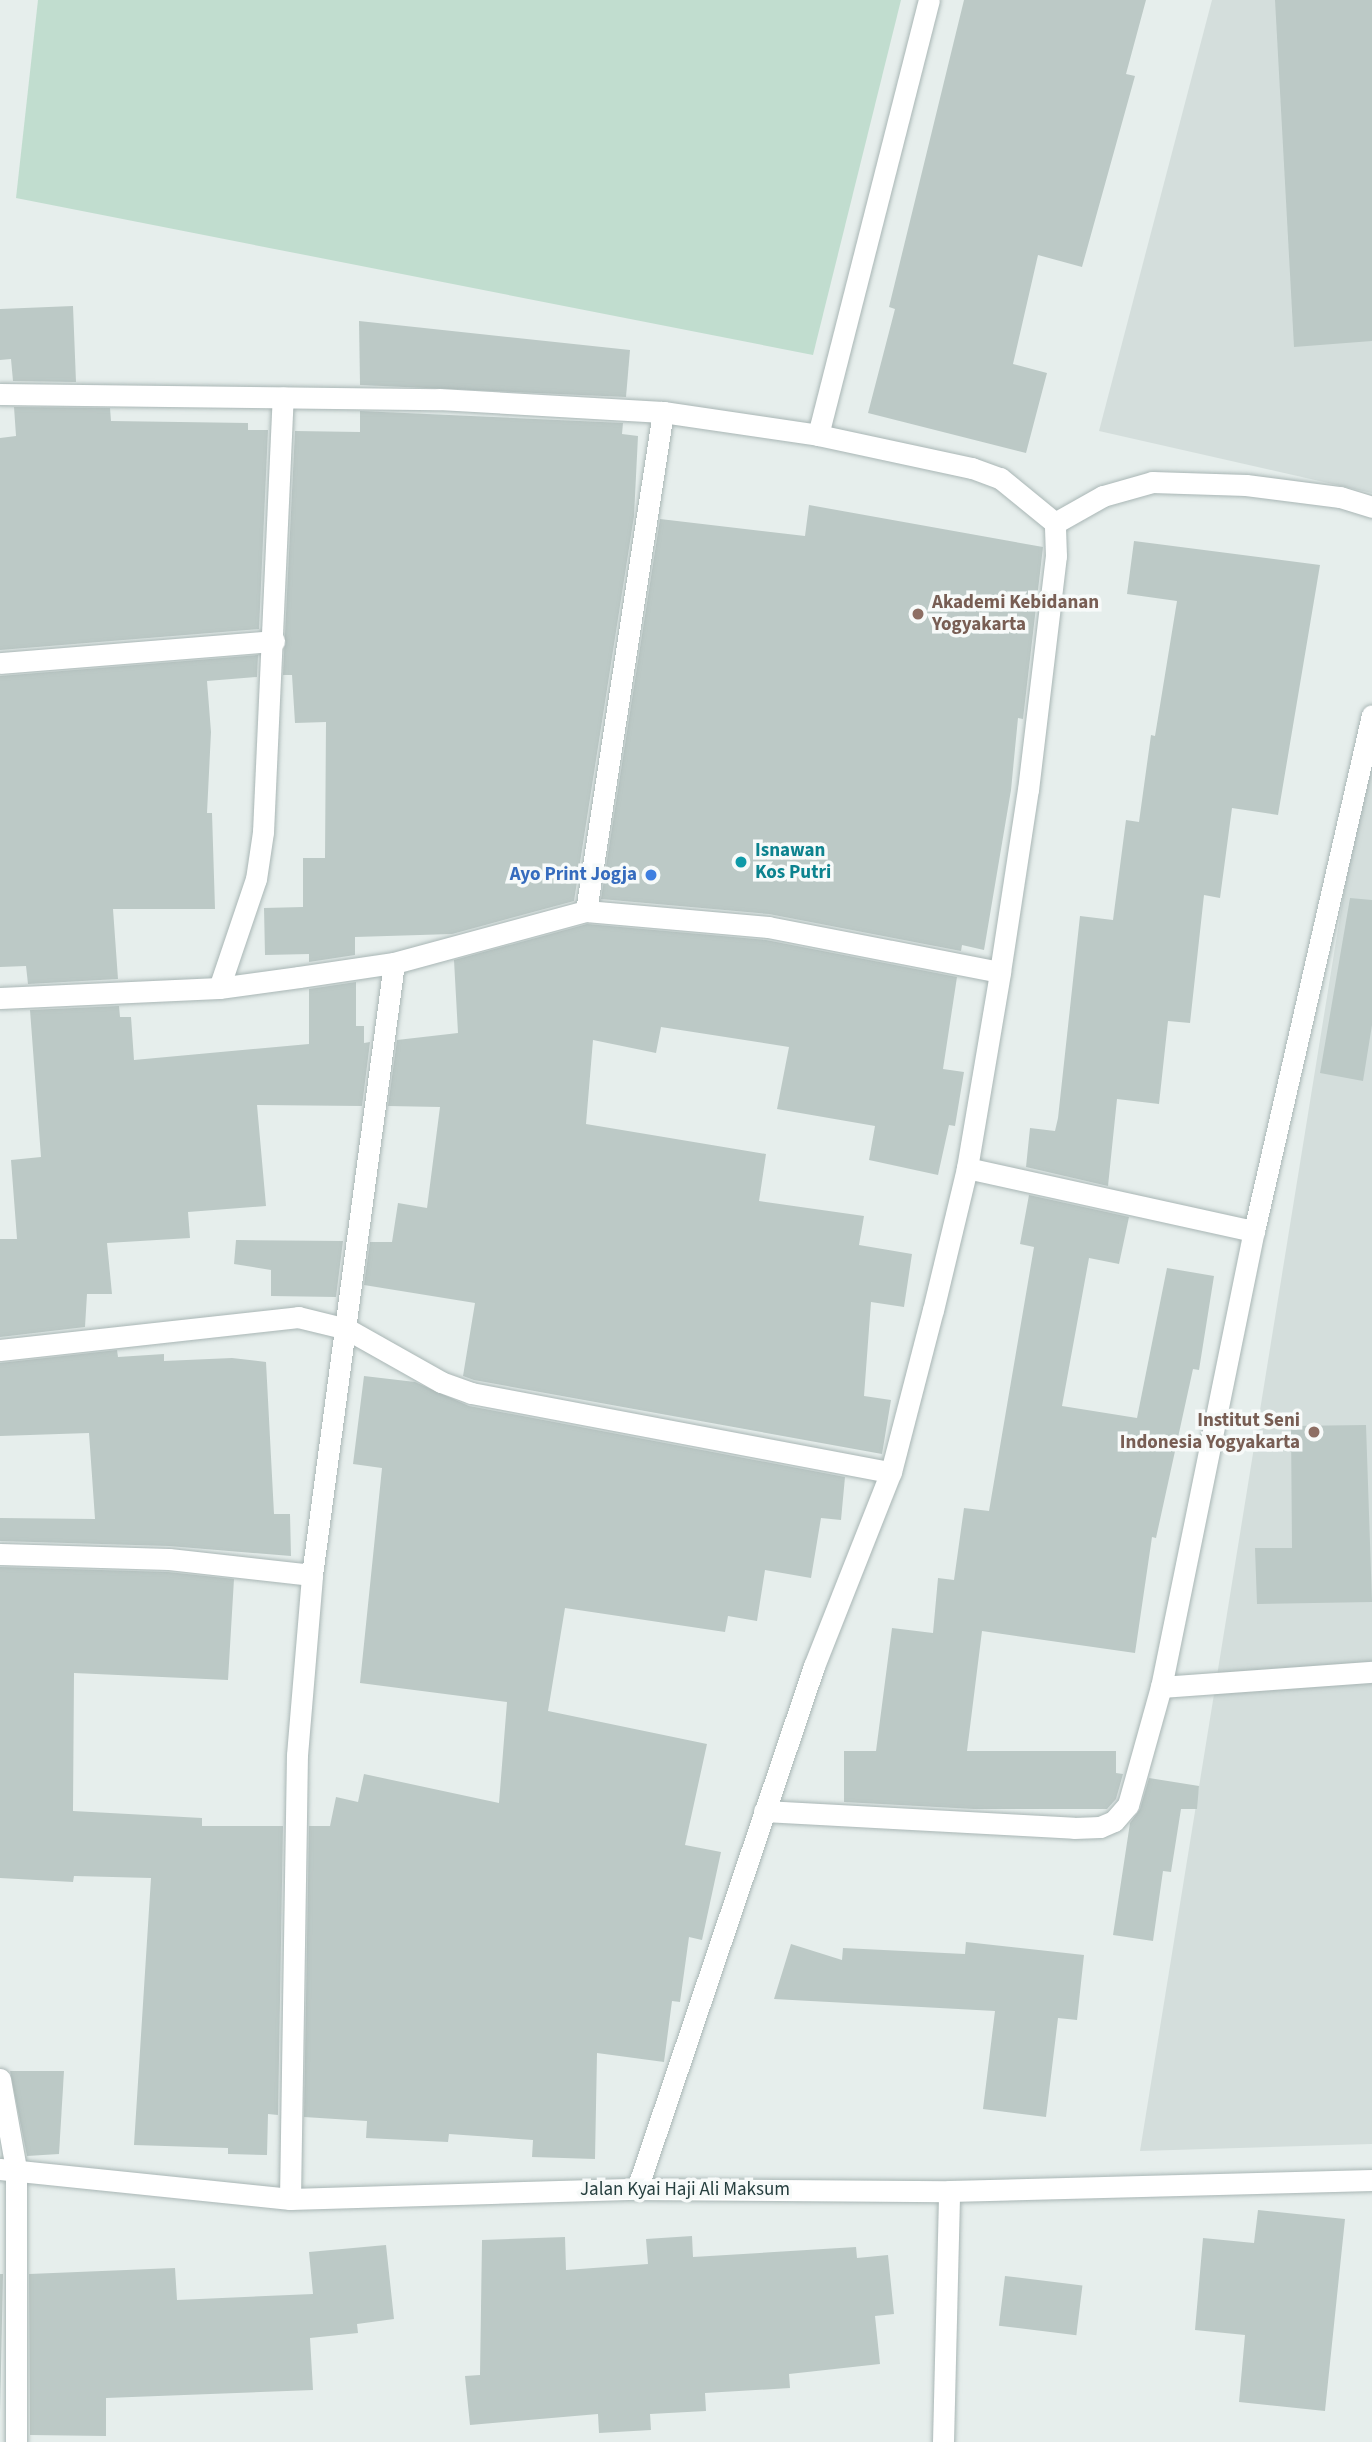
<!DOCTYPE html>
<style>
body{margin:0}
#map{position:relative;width:1372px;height:2442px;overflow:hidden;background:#e6eeec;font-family:"Source Sans 3",sans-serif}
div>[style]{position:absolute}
.built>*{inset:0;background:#d4dedc}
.green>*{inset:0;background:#c1ddcf}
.building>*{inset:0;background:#bcc9c6;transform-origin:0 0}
.roads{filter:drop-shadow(0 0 2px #a9b6b5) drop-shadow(0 0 2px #a9b6b5)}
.service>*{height:21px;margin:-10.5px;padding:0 10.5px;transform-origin:10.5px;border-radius:10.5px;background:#fff}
.minor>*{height:21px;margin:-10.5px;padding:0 10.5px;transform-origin:10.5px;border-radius:10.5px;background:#fff}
.tertiary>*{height:21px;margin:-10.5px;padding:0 10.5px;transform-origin:10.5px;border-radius:10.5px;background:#fff}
.dots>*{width:19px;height:19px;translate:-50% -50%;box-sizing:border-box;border:4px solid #f7faf9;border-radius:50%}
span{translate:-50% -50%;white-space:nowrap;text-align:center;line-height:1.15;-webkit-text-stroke:7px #f7faf9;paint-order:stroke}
.education-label{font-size:19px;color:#785e54;font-weight:700}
.left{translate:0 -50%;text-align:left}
.right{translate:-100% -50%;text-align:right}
.culture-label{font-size:19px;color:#0d838f;font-weight:700}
.shop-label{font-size:19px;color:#366cbe;font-weight:700}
.street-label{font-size:19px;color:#263f3f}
</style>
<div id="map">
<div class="built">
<div style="clip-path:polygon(1212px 0,1372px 0,1372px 493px,1099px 431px)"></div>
<div style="clip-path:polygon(1372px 719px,1372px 2144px,1140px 2151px)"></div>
</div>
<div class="green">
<div style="clip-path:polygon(38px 0,901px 0,813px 355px,16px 198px)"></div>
</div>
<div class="building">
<div style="clip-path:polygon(964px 0,1146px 0,1126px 74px,1135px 76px,1082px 267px,1038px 255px,1013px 364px,1047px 373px,1026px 453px,868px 413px,895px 309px,889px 307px)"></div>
<div style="clip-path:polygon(1275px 0,1372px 0,1372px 341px,1294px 347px)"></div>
<div style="clip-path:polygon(73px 306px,76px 382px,13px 381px,11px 359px,0 360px,0 309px)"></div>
<div style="clip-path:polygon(359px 321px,630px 350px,626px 397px,360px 385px)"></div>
<div style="clip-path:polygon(14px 407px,110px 408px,111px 421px,248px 423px,248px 430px,268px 430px,259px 629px,0 650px,0 438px,16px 436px)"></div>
<div style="clip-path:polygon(360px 411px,623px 423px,622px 434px,638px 436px,634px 516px,574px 901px,452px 934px,355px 937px,355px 955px,309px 962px,309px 954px,265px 955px,264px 908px,303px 907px,303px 858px,325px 858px,326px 722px,295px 723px,292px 675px,283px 675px,295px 431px,360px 432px)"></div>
<div style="clip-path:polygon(809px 505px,1043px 547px,1023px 719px,1018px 718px,1011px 790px,984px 950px,962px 945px,961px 951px,769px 914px,601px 899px,660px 519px,805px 536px)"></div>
<div style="clip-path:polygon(1134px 541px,1320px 565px,1278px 815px,1232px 808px,1220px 898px,1204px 895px,1190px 1023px,1168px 1021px,1159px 1104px,1117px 1099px,1108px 1186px,1026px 1167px,1030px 1128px,1055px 1131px,1058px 1118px,1080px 916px,1113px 920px,1126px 820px,1139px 822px,1151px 735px,1155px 736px,1177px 601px,1127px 594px)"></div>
<div style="clip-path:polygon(258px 655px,257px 677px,207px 681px,211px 732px,207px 813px,212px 813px,215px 909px,113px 909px,118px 979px,28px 984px,26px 966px,0 967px,0 676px)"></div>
<div style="clip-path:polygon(1350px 898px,1372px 900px,1372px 1025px,1363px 1081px,1320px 1073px)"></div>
<div style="clip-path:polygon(587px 924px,766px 940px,957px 977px,943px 1069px,964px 1072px,955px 1126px,949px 1125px,938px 1175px,869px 1160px,875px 1126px,777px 1109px,789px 1047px,661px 1027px,656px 1053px,593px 1040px,586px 1124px,766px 1154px,759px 1201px,864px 1216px,859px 1245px,912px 1254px,904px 1307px,871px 1302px,864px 1396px,891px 1400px,882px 1454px,474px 1380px,463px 1376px,475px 1303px,364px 1285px,370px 1242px,392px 1242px,398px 1203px,427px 1208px,440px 1107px,388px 1106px,397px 1040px,458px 1033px,454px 960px)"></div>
<div style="clip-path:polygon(356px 982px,356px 1026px,364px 1026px,364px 1043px,370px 1042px,362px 1106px,257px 1105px,266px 1206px,188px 1212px,190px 1238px,107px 1243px,112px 1294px,87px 1294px,85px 1327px,0 1337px,0 1239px,17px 1239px,11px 1160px,41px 1157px,30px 1010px,119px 1006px,120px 1017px,131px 1017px,134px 1060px,309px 1044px,309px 989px)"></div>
<div style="clip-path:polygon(1029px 1195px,1129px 1217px,1119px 1264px,1089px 1258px,1062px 1406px,1137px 1418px,1167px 1268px,1214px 1276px,1199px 1370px,1193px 1369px,1156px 1538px,1152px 1537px,1135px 1653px,982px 1631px,967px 1751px,1116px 1751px,1116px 1773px,1123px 1774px,1116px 1799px,1107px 1809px,974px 1809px,844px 1802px,844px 1751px,876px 1751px,892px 1628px,933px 1633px,938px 1578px,954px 1580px,964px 1508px,989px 1511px,1034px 1247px,1020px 1244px)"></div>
<div style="clip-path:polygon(236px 1240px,343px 1241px,336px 1297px,271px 1296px,271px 1270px,234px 1264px)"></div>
<div style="clip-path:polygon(117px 1350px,118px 1357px,164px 1354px,164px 1361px,232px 1358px,266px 1362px,274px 1514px,290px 1514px,291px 1556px,169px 1546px,0 1541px,0 1518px,95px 1519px,89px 1433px,0 1436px,0 1363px)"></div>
<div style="clip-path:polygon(364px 1376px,415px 1382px,469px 1406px,845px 1477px,841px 1520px,821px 1518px,811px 1578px,765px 1570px,757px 1621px,728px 1616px,725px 1632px,565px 1608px,548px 1711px,707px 1744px,685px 1845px,721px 1852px,702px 1940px,689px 1937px,680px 2002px,672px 2001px,664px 2062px,597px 2053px,595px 2159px,532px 2157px,533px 2140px,449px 2134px,448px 2142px,366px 2138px,367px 2121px,304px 2117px,309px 1826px,330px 1826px,336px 1797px,358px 1802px,364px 1774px,499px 1803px,507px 1702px,360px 1683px,382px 1468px,353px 1464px)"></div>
<div style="clip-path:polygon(1366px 1425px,1372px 1602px,1257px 1604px,1255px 1548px,1292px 1548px,1291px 1426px)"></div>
<div style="clip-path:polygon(0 1567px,168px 1572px,234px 1579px,228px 1680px,74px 1673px,73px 1811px,202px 1818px,202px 1826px,283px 1826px,278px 2115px,268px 2114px,267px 2155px,228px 2154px,228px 2148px,134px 2145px,151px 1878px,74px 1876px,73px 1882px,0 1878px)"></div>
<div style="clip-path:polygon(1149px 1778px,1199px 1786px,1197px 1809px,1181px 1809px,1171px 1872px,1163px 1871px,1153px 1941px,1113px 1935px,1130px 1823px,1140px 1809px)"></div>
<div style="clip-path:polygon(966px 1942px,1084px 1955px,1077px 2020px,1058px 2018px,1046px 2117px,983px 2109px,995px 2011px,774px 1999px,791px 1944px,842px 1960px,843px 1948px,965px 1954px)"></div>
<div style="clip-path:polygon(10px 2071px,64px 2071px,59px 2154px,27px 2156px)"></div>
<div style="clip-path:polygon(1258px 2210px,1345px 2219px,1325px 2411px,1239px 2402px,1245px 2335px,1195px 2330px,1203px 2238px,1254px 2243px)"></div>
<div style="clip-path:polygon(692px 2236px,693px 2257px,856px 2247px,857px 2258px,888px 2255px,894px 2314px,875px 2316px,880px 2364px,789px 2374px,790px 2388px,705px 2393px,706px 2411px,650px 2414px,651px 2430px,599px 2433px,598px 2414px,470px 2425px,465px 2376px,480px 2375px,482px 2240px,565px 2237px,566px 2270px,648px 2264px,646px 2239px)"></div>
<div style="clip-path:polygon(386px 2245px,394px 2319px,357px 2324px,358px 2333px,310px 2338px,313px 2390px,106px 2398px,106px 2436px,30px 2435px,29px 2274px,175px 2268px,177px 2300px,313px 2294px,309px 2252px)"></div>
<div style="clip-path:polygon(0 2274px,3px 2274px,0 2413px)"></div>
<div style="left:1005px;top:2276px;width:78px;height:50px;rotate:7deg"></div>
</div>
<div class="roads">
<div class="service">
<div style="left:1161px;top:1687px;width:212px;rotate:-4.1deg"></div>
</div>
<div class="minor">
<div style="left:0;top:394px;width:439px;rotate:0.7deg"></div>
<div style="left:439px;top:399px;width:224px;rotate:3.3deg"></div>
<div style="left:663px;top:412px;width:157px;rotate:8.4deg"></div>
<div style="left:818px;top:435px;width:157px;rotate:12.1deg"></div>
<div style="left:972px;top:468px;width:30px;rotate:20deg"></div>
<div style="left:1000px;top:478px;width:71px;rotate:39.3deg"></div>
<div style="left:1055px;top:523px;width:55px;rotate:-29.4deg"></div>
<div style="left:1103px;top:496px;width:51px;rotate:-15.9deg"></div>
<div style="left:1152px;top:482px;width:94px;rotate:1.8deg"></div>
<div style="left:1246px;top:485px;width:95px;rotate:7.3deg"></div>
<div style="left:1340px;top:497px;width:34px;rotate:17deg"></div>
<div style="left:818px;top:435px;width:449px;rotate:-75.7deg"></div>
<div style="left:0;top:663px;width:275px;rotate:-4.6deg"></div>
<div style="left:586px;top:911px;width:505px;rotate:-81.23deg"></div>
<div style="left:219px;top:988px;width:115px;rotate:-71.3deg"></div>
<div style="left:256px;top:879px;width:48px;rotate:-81.5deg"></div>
<div style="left:263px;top:832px;width:435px;rotate:-87.4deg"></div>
<div style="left:0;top:998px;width:219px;rotate:-2.6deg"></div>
<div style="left:219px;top:988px;width:81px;rotate:-7.8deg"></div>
<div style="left:299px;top:977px;width:96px;rotate:-8.4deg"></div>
<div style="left:394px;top:963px;width:199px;rotate:-15.2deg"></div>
<div style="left:586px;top:911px;width:183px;rotate:5deg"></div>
<div style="left:768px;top:927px;width:236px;rotate:11deg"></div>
<div style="left:967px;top:1168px;width:294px;rotate:12.4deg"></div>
<div style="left:0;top:1350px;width:300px;rotate:-6.3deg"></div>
<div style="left:298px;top:1317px;width:50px;rotate:13.8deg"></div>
<div style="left:347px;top:1329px;width:108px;rotate:29.4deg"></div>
<div style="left:441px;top:1382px;width:32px;rotate:20deg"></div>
<div style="left:471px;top:1393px;width:427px;rotate:10.7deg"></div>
<div style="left:0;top:1554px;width:169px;rotate:1.7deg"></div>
<div style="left:169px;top:1559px;width:144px;rotate:6.4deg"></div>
<div style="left:764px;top:1811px;width:310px;rotate:3.1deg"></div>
<div style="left:1074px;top:1828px;width:26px;rotate:-2deg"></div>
<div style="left:1100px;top:1827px;width:15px;rotate:-23deg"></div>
<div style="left:1114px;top:1821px;width:21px;rotate:-49deg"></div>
<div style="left:1128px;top:1805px;width:123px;rotate:-74.4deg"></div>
<div style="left:1161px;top:1687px;width:465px;rotate:-78.5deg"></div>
<div style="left:1254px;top:1231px;width:529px;rotate:-77.12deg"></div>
<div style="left:0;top:2079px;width:91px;rotate:79.9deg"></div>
<div style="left:16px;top:2169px;width:273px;rotate:90deg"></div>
<div style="left:637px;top:2189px;width:552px;rotate:-71.3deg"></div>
<div style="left:814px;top:1666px;width:209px;rotate:-68.4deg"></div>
<div style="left:891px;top:1472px;width:167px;rotate:-75.5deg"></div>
<div style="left:933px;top:1310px;width:146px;rotate:-76.5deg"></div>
<div style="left:967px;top:1168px;width:199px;rotate:-80.4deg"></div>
<div style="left:1000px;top:972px;width:184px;rotate:-81.3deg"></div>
<div style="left:1028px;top:790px;width:236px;rotate:-83.2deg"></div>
<div style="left:1056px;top:556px;width:33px;rotate:-92deg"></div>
<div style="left:290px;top:2199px;width:444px;rotate:-89.1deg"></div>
<div style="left:297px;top:1755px;width:181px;rotate:-85.2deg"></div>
<div style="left:312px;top:1575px;width:617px;rotate:-82.37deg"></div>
<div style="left:943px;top:2442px;width:251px;rotate:-88.6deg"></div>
</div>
<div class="tertiary">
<div style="left:0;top:2169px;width:292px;rotate:5.9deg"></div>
<div style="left:290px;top:2199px;width:347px;rotate:-1.7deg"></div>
<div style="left:637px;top:2189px;width:312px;rotate:0.4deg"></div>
<div style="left:949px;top:2191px;width:423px;rotate:-1.5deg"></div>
</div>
</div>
<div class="dots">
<div style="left:918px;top:614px;background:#8d6e63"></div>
<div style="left:741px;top:862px;background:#0f9aa8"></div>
<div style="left:651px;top:875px;background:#3f7fe0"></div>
<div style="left:1314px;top:1432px;background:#8d6e63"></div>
</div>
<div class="education-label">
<span class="left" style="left:932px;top:614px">Akademi Kebidanan<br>Yogyakarta</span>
<span class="right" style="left:1300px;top:1432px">Institut Seni<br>Indonesia Yogyakarta</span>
</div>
<div class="culture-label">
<span class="left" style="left:755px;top:862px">Isnawan<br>Kos Putri</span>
</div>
<div class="shop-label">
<span class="right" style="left:637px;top:875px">Ayo Print Jogja</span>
</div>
<div class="street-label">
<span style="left:685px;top:2190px">Jalan Kyai Haji Ali Maksum</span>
</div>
</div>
